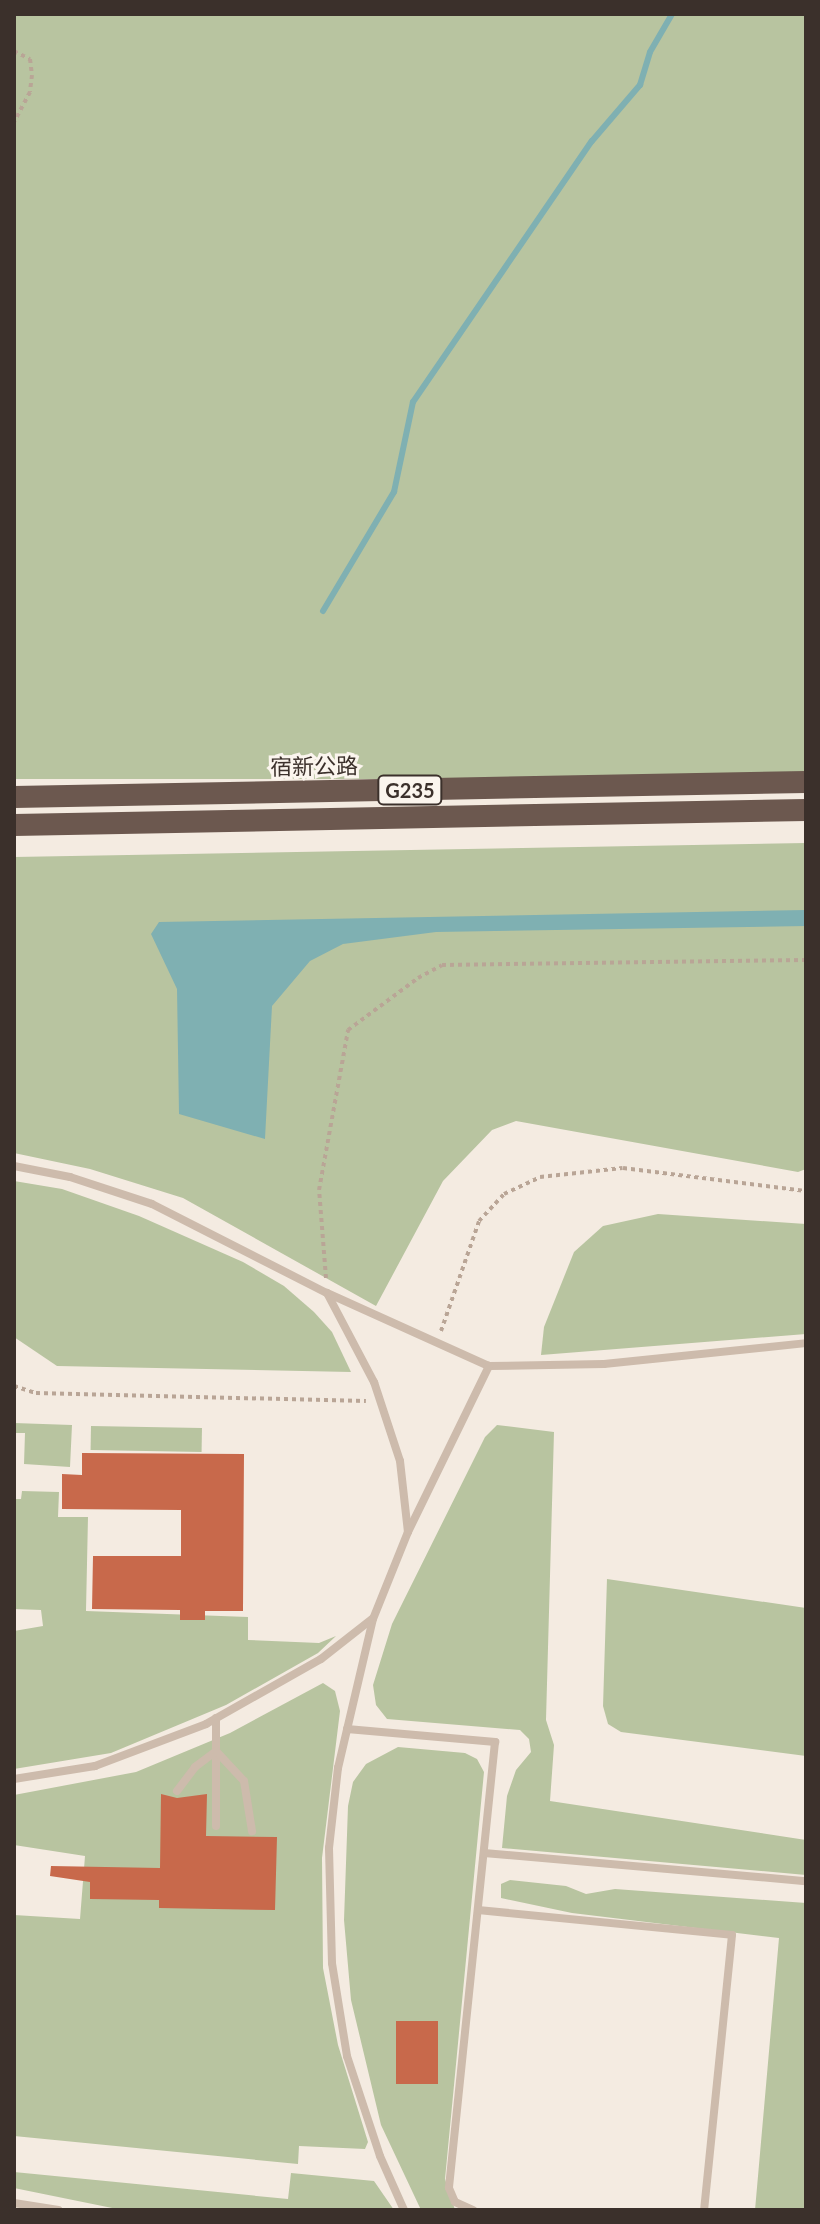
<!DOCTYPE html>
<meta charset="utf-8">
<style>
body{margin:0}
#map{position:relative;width:820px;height:2224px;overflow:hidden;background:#f4ebe1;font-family:Lato,"Noto Sans SC",sans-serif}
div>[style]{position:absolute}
.green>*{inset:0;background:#b8c4a0;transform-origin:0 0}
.water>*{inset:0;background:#7fb0b2}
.stream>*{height:6px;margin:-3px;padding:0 3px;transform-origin:3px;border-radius:3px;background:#7fb0b2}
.building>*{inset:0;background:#c8694b;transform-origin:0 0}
.path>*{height:4px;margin-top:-2px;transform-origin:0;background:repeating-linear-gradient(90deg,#b9a596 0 4px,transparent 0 8px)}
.service>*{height:8px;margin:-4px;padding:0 4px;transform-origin:4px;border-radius:4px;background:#cdbbac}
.trunk>*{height:22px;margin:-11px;padding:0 11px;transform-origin:11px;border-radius:11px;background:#6c584f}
span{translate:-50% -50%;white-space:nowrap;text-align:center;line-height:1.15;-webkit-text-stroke:6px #fbf5ee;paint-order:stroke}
.shield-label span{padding:2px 6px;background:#fbf5ee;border:2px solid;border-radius:6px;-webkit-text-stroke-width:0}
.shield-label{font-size:20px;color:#3b302b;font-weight:700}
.street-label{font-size:22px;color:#3b302b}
.frame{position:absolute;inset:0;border:16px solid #3b302b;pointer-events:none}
</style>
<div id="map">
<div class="green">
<div style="left:14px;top:14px;width:792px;height:765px"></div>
<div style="clip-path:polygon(806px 843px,806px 1169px,798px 1172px,516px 1121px,492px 1130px,443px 1181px,376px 1306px,183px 1198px,90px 1169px,14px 1153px,14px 857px)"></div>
<div style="clip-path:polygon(14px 1181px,62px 1189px,139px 1216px,243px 1262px,284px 1286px,314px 1312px,332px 1332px,351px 1372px,57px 1366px,14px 1337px)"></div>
<div style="clip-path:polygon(658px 1214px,806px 1224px,806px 1334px,541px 1355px,544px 1327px,574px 1252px,603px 1226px)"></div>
<div style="clip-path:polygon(14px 1423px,72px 1425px,70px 1467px,24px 1464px,25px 1433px,14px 1433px)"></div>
<div style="clip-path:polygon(497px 1425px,554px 1432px,546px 1720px,554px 1745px,550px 1801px,806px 1840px,806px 1875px,502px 1848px,507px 1796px,516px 1770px,531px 1752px,529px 1739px,520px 1730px,387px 1719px,376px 1705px,373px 1685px,392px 1624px,485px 1437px)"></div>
<div style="left:91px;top:1426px;width:111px;height:24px;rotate:1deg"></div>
<div style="clip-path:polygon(22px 1491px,59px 1492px,58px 1517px,88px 1517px,86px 1611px,248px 1617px,248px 1640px,319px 1643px,336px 1636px,318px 1653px,226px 1705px,111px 1753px,14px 1769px,14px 1631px,43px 1626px,41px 1610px,14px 1609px,14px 1499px,21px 1499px)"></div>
<div style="clip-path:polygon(607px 1579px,806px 1608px,806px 1756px,621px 1732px,608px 1724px,603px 1706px)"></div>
<div style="clip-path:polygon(323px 1683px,335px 1691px,340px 1711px,322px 1858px,323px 1968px,338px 2045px,368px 2142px,365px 2149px,299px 2146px,298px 2164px,14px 2136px,14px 1915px,80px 1919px,85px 1856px,14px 1845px,14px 1795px,136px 1772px,230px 1733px)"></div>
<div style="clip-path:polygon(398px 1747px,465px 1753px,477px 1759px,484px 1772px,445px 2179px,455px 2210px,421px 2210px,381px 2125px,351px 2000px,344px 1920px,348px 1806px,353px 1782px,366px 1764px)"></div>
<div style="clip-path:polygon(510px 1880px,566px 1886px,586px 1894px,615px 1889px,806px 1903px,806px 2210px,755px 2210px,779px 1938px,572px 1913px,501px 1898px,501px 1884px)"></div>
<div style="clip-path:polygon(14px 2172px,288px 2199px,291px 2173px,374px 2181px,394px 2210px,122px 2210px,14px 2188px)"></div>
</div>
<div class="water">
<div style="clip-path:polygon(806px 910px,806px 926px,436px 932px,343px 944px,310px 961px,272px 1006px,265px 1139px,179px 1114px,177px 989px,151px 934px,159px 922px)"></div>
</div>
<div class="stream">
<div style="left:323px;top:611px;width:139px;rotate:-59.2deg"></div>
<div style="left:394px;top:492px;width:92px;rotate:-78.1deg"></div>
<div style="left:413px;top:402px;width:316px;rotate:-55.6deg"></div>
<div style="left:592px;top:141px;width:74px;rotate:-49.4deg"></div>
<div style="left:640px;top:85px;width:34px;rotate:-73deg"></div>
<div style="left:650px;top:52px;width:44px;rotate:-59.9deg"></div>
</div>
<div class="building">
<div style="clip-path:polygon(82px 1453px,244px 1454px,243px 1611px,205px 1611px,205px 1620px,180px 1620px,180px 1610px,92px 1609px,93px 1556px,181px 1556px,181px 1510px,62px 1509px,62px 1474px,82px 1475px)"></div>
<div style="clip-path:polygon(161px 1794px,177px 1798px,207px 1794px,206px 1836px,277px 1837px,275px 1910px,159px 1908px,159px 1900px,90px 1899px,90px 1882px,50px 1876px,51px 1866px,160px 1868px)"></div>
<div style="left:396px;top:2021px;width:42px;height:63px"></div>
</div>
<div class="path">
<div style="left:14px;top:51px;width:18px;rotate:27deg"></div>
<div style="left:30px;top:59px;width:16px;rotate:83deg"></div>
<div style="left:32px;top:75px;width:17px;rotate:97deg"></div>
<div style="left:30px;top:92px;width:34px;rotate:118deg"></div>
<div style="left:326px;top:1278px;width:88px;rotate:-94.5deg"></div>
<div style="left:319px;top:1190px;width:163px;rotate:-79.7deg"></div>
<div style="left:348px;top:1030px;width:87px;rotate:-36.6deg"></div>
<div style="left:418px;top:978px;width:27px;rotate:-28deg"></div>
<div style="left:442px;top:965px;width:364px;rotate:-0.8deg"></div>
<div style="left:441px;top:1331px;width:116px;rotate:-70.9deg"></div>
<div style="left:479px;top:1221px;width:37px;rotate:-47deg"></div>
<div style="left:504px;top:1194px;width:40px;rotate:-25deg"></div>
<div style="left:540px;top:1177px;width:83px;rotate:-6.2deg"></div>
<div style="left:623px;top:1168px;width:184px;rotate:7.2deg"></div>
<div style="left:14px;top:1386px;width:23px;rotate:18deg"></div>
<div style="left:36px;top:1393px;width:330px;rotate:1.4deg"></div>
</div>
<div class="service">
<div style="left:14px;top:1166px;width:57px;rotate:11.1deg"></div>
<div style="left:70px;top:1177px;width:86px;rotate:18.2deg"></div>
<div style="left:152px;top:1204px;width:196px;rotate:27deg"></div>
<div style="left:327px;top:1293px;width:178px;rotate:24.3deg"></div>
<div style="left:489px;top:1366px;width:115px;rotate:-1deg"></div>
<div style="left:604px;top:1364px;width:203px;rotate:-5.9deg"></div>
<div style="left:327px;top:1293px;width:101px;rotate:62.2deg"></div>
<div style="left:374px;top:1382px;width:83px;rotate:71.8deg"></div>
<div style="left:400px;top:1461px;width:71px;rotate:83.6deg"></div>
<div style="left:216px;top:1718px;width:108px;rotate:90deg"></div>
<div style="left:347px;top:1729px;width:149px;rotate:5deg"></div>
<div style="left:495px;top:1742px;width:448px;rotate:95.9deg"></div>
<div style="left:449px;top:2188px;width:15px;rotate:67deg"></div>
<div style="left:455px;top:2202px;width:20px;rotate:24deg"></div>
<div style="left:14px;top:1779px;width:82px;rotate:-9.1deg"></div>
<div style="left:95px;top:1766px;width:119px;rotate:-20.7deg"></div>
<div style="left:206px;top:1724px;width:132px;rotate:-29.5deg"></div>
<div style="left:321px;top:1659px;width:65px;rotate:-38.1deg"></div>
<div style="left:177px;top:1791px;width:30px;rotate:-53deg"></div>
<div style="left:195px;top:1767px;width:26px;rotate:-37deg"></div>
<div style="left:216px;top:1751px;width:41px;rotate:47deg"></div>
<div style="left:244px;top:1781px;width:51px;rotate:80.9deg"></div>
<div style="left:484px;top:1853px;width:323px;rotate:5deg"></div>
<div style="left:478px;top:1910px;width:255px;rotate:5.6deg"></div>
<div style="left:732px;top:1935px;width:276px;rotate:95.8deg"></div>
<div style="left:14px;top:2203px;width:45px;rotate:9deg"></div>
<div style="left:404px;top:2210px;width:59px;rotate:-114deg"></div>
<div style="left:380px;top:2156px;width:105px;rotate:-108.3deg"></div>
<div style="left:347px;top:2056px;width:94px;rotate:-99.2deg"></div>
<div style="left:332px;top:1963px;width:115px;rotate:-91.5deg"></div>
<div style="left:329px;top:1848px;width:81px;rotate:-83.6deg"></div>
<div style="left:338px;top:1768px;width:153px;rotate:-76.8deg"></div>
<div style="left:373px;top:1619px;width:94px;rotate:-68.1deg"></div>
<div style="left:408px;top:1532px;width:185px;rotate:-64deg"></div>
</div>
<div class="trunk">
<div style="left:14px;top:797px;width:792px;rotate:-1.09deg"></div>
<div style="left:14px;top:825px;width:792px;rotate:-1.09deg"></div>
</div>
<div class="shield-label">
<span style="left:410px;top:790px">G235</span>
</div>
<div class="street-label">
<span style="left:314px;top:766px;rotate:-1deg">宿新公路</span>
</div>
<div class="frame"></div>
</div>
